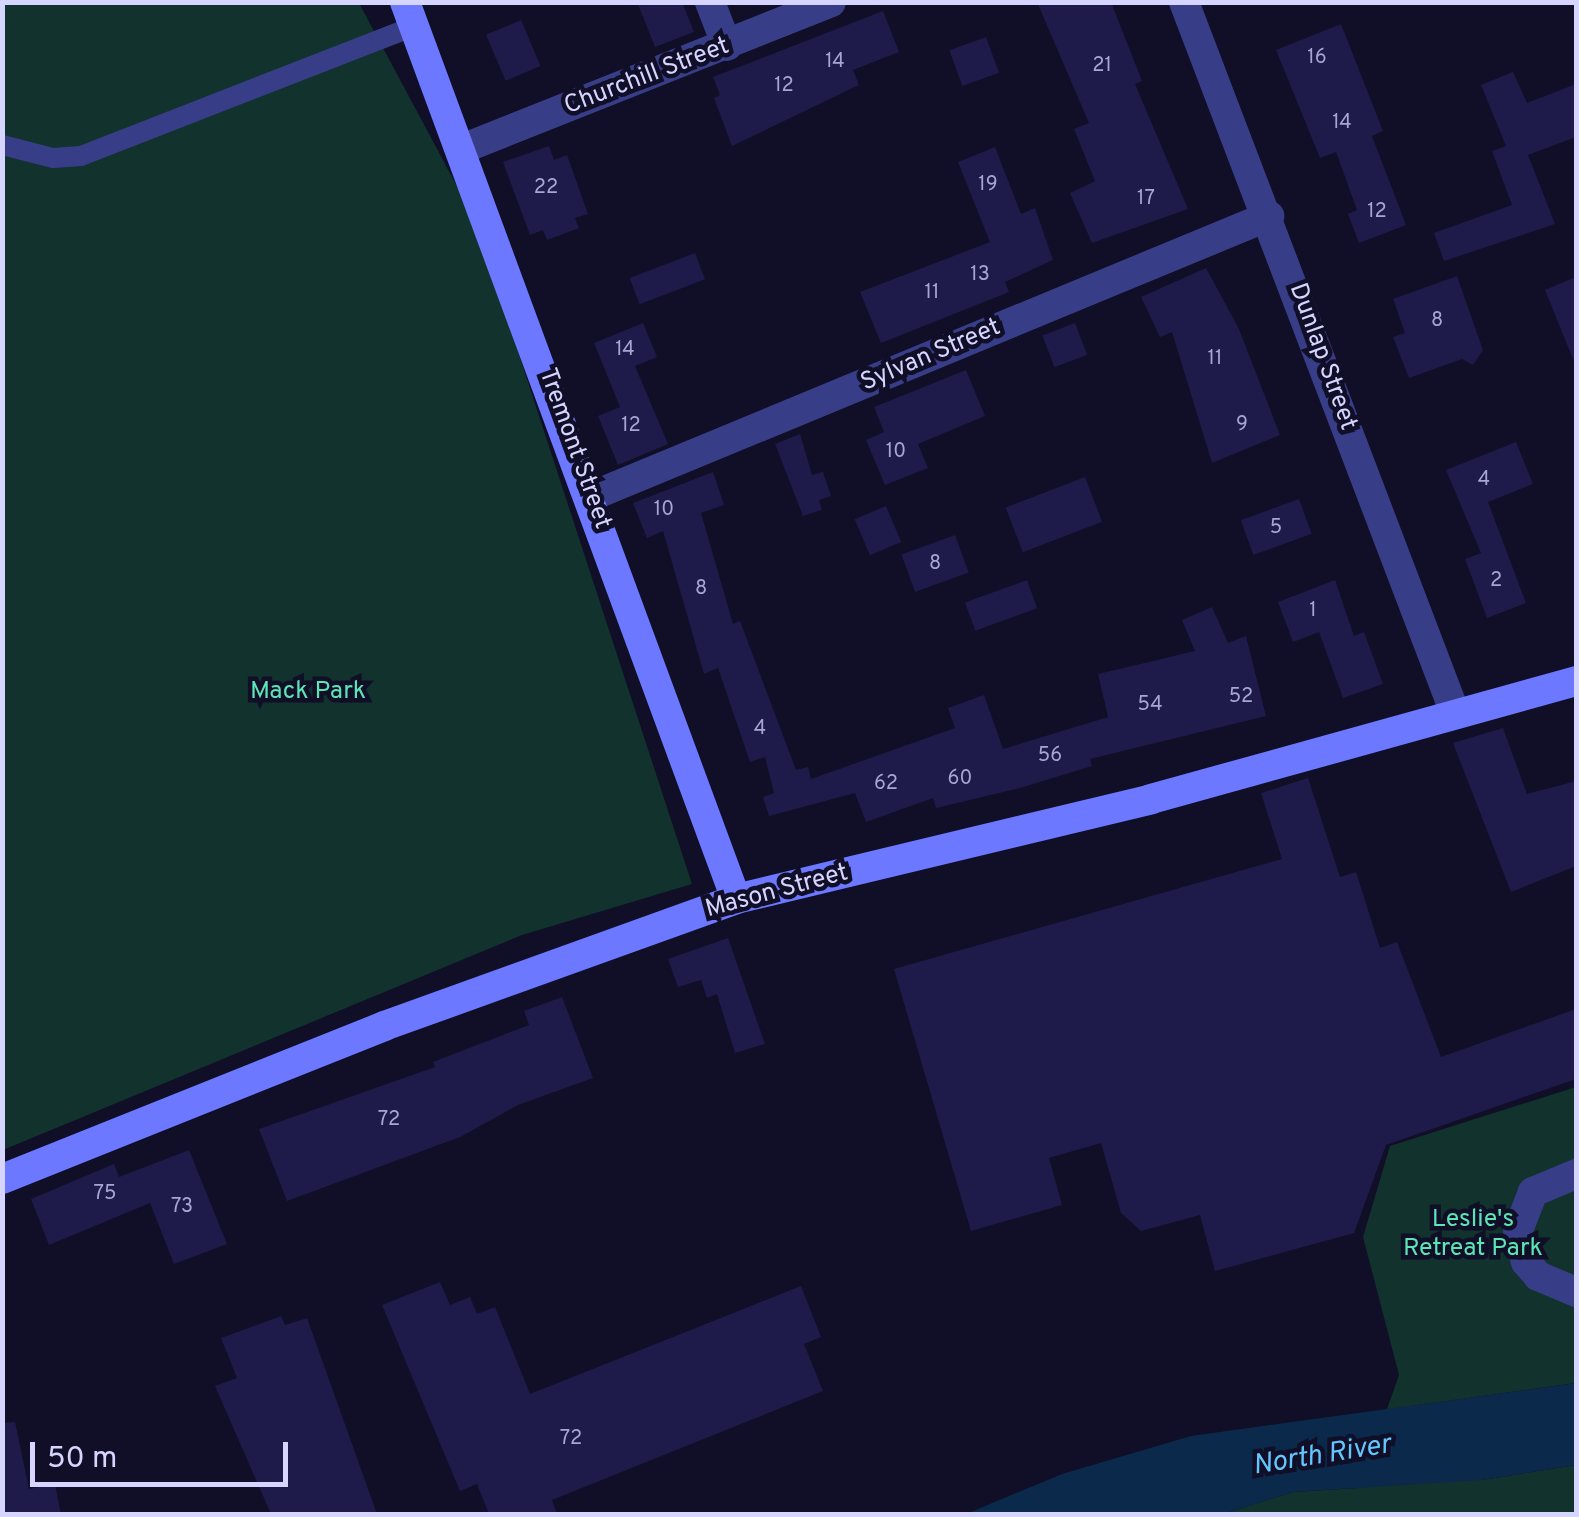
<!DOCTYPE html>
<style>
body{margin:0}
#map{position:relative;width:1579px;height:1517px;overflow:hidden;background:#100f27;font-family:Overpass,sans-serif}
div>[style]{position:absolute}
.green>*{inset:0;background:#11322d}
.water>*{inset:0;background:#0a294b}
.building>*{inset:0;background:#1e1a49;transform-origin:0 0}
.lane>*{height:20px;margin:-10px;padding:0 10px;transform-origin:10px;border-radius:10px;background:#383d88}
.street>*{height:30px;margin:-15px;padding:0 15px;transform-origin:15px;border-radius:15px;background:#383d88}
.secondary>*{height:30px;margin:-15px;padding:0 15px;transform-origin:15px;border-radius:15px;background:#6c78ff}
span{translate:-50% -50%;white-space:nowrap;text-align:center;line-height:1.15;-webkit-text-stroke:9px #100f27;paint-order:stroke}
.number-label{font-size:20px;color:#a7a6d2}
.number-label span{-webkit-text-stroke-width:0}
.street-label{font-size:25px;color:#d5d5ff}
.park-label{font-size:25px;color:#5ce4b4}
.water-label{font-size:28px;color:#63c7ff;font-style:italic}
.frame{position:absolute;inset:0;border:5px solid #d5d5ff;pointer-events:none}
.scale{position:absolute;left:30px;top:1442px;width:258px;height:45px;box-sizing:border-box;border:5px solid #d5d5ff;border-top:0;padding-left:12px;font-size:30px;line-height:35px;white-space:nowrap;color:#d5d5ff;-webkit-text-stroke:8px #100f27;paint-order:stroke}
</style>
<div id="map">
<div class="green">
<div style="clip-path:polygon(3px 3px,359px 3px,475px 220px,692px 884px,522px 935px,3px 1150px)"></div>
<div style="clip-path:polygon(1576px 1087px,1576px 1383px,1411px 1406px,1482px 1480px,1576px 1465px,1576px 1514px,1223px 1514px,1293px 1492px,1359px 1488px,1399px 1375px,1363px 1237px,1390px 1146px)"></div>
</div>
<div class="water">
<div style="clip-path:polygon(1576px 1383px,1576px 1465px,1482px 1480px,1293px 1492px,1223px 1514px,966px 1514px,1062px 1474px,1191px 1436px)"></div>
</div>
<div class="building">
<div style="clip-path:polygon(637px 2px,682px 2px,694px 32px,655px 47px)"></div>
<div style="clip-path:polygon(1037px 2px,1111px 2px,1142px 81px,1135px 84px,1188px 209px,1092px 243px,1070px 193px,1095px 181px,1074px 129px,1089px 123px)"></div>
<div style="clip-path:polygon(883px 11px,899px 52px,853px 70px,859px 85px,732px 146px,714px 98px,720px 95px,713px 77px)"></div>
<div style="left:521px;top:20px;width:50px;height:38px;rotate:67deg"></div>
<div style="clip-path:polygon(1341px 24px,1383px 131px,1372px 136px,1406px 225px,1359px 243px,1348px 214px,1357px 210px,1336px 152px,1320px 158px,1276px 50px)"></div>
<div style="left:986px;top:37px;width:38px;height:39px;rotate:70deg"></div>
<div style="clip-path:polygon(1513px 72px,1527px 103px,1576px 84px,1576px 137px,1528px 155px,1555px 224px,1444px 261px,1434px 233px,1512px 205px,1492px 151px,1506px 146px,1481px 85px)"></div>
<div style="clip-path:polygon(549px 146px,554px 160px,567px 155px,588px 214px,575px 218px,579px 228px,547px 240px,543px 230px,530px 235px,503px 162px)"></div>
<div style="clip-path:polygon(995px 147px,1021px 214px,1035px 208px,1053px 260px,1005px 282px,1009px 292px,881px 343px,860px 292px,990px 242px,958px 162px)"></div>
<div style="left:695px;top:253px;width:28px;height:70px;rotate:69deg"></div>
<div style="clip-path:polygon(1206px 268px,1239px 329px,1280px 435px,1212px 463px,1172px 332px,1160px 337px,1141px 297px)"></div>
<div style="clip-path:polygon(1457px 276px,1483px 350px,1473px 365px,1462px 359px,1409px 378px,1393px 337px,1405px 333px,1393px 299px)"></div>
<div style="clip-path:polygon(1576px 277px,1576px 364px,1575px 364px,1545px 290px)"></div>
<div style="clip-path:polygon(643px 323px,657px 357px,635px 366px,668px 444px,618px 465px,598px 416px,620px 407px,594px 343px)"></div>
<div style="left:1075px;top:323px;width:34px;height:35px;rotate:69deg"></div>
<div style="clip-path:polygon(966px 370px,985px 416px,918px 444px,928px 468px,885px 485px,866px 440px,884px 432px,874px 407px)"></div>
<div style="clip-path:polygon(800px 434px,812px 475px,823px 472px,831px 496px,819px 500px,822px 510px,803px 516px,775px 444px)"></div>
<div style="clip-path:polygon(1516px 442px,1533px 484px,1488px 502px,1526px 603px,1487px 618px,1465px 559px,1481px 553px,1446px 470px)"></div>
<div style="clip-path:polygon(713px 472px,724px 505px,701px 513px,733px 624px,740px 621px,796px 770px,808px 767px,811px 779px,955px 728px,948px 708px,984px 695px,1003px 749px,1108px 717px,1098px 674px,1195px 651px,1182px 620px,1212px 607px,1228px 643px,1246px 636px,1266px 716px,1090px 759px,1092px 766px,1020px 788px,936px 808px,933px 798px,866px 822px,855px 793px,769px 816px,763px 797px,774px 793px,765px 757px,750px 762px,718px 668px,704px 674px,663px 531px,647px 538px,633px 503px)"></div>
<div style="left:1085px;top:477px;width:48px;height:85px;rotate:69deg"></div>
<div style="left:1299px;top:499px;width:37px;height:62px;rotate:70deg"></div>
<div style="left:886px;top:506px;width:39px;height:34px;rotate:67deg"></div>
<div style="left:955px;top:535px;width:40px;height:57px;rotate:70deg"></div>
<div style="left:1027px;top:580px;width:30px;height:66px;rotate:70deg"></div>
<div style="clip-path:polygon(1335px 580px,1354px 636px,1364px 632px,1383px 684px,1343px 698px,1319px 632px,1293px 642px,1278px 602px)"></div>
<div style="clip-path:polygon(1503px 728px,1527px 794px,1576px 781px,1576px 866px,1511px 892px,1453px 743px)"></div>
<div style="clip-path:polygon(1308px 778px,1340px 877px,1356px 872px,1380px 948px,1397px 942px,1441px 1057px,1576px 1009px,1576px 1079px,1386px 1145px,1354px 1233px,1215px 1271px,1200px 1215px,1141px 1231px,1121px 1213px,1101px 1143px,1049px 1158px,1062px 1205px,971px 1231px,894px 969px,1282px 859px,1261px 793px)"></div>
<div style="clip-path:polygon(728px 938px,765px 1044px,735px 1053px,717px 994px,707px 998px,701px 980px,678px 987px,668px 959px)"></div>
<div style="clip-path:polygon(562px 997px,593px 1078px,518px 1105px,460px 1137px,287px 1201px,259px 1129px,435px 1067px,433px 1062px,529px 1025px,524px 1011px)"></div>
<div style="clip-path:polygon(189px 1150px,227px 1244px,174px 1264px,150px 1203px,49px 1245px,31px 1199px,114px 1164px,119px 1177px)"></div>
<div style="clip-path:polygon(440px 1282px,450px 1305px,470px 1297px,477px 1314px,495px 1307px,530px 1394px,801px 1286px,821px 1337px,804px 1344px,823px 1391px,552px 1500px,557px 1514px,489px 1514px,477px 1484px,460px 1491px,382px 1305px)"></div>
<div style="clip-path:polygon(281px 1316px,285px 1325px,307px 1318px,377px 1514px,271px 1514px,215px 1386px,237px 1378px,221px 1338px)"></div>
<div style="clip-path:polygon(15px 1422px,29px 1489px,55px 1484px,61px 1514px,2px 1514px,2px 1423px)"></div>
</div>
<div class="lane">
<div style="left:2px;top:145px;width:53px;rotate:14.3deg"></div>
<div style="left:53px;top:158px;width:28px;rotate:-4deg"></div>
<div style="left:81px;top:156px;width:357px;rotate:-21.3deg"></div>
</div>
<div class="street">
<div style="left:710px;top:2px;width:47px;rotate:68.9deg"></div>
<div style="left:1184px;top:2px;width:761px;rotate:69.14deg"></div>
<div style="left:462px;top:149px;width:397px;rotate:-21.7deg"></div>
<div style="left:592px;top:496px;width:733px;rotate:-22.47deg"></div>
<div style="left:1576px;top:1174px;width:47px;rotate:157.3deg"></div>
<div style="left:1533px;top:1192px;width:41px;rotate:111.5deg"></div>
<div style="left:1518px;top:1230px;width:33px;rotate:76deg"></div>
<div style="left:1526px;top:1262px;width:18px;rotate:49deg"></div>
<div style="left:1538px;top:1276px;width:41px;rotate:22.8deg"></div>
</div>
<div class="secondary">
<div style="left:405px;top:2px;width:956px;rotate:69.75deg"></div>
<div style="left:2px;top:1179px;width:412px;rotate:-21.8deg"></div>
<div style="left:384px;top:1026px;width:374px;rotate:-19.8deg"></div>
<div style="left:736px;top:899px;width:427px;rotate:-13.5deg"></div>
<div style="left:1151px;top:799px;width:441px;rotate:-15.5deg"></div>
</div>
<div class="number-label">
<span style="left:1317px;top:58px">16</span>
<span style="left:835px;top:62px">14</span>
<span style="left:1102px;top:66px">21</span>
<span style="left:784px;top:86px">12</span>
<span style="left:1342px;top:123px">14</span>
<span style="left:988px;top:185px">19</span>
<span style="left:546px;top:188px">22</span>
<span style="left:1146px;top:199px">17</span>
<span style="left:1377px;top:212px">12</span>
<span style="left:980px;top:275px">13</span>
<span style="left:932px;top:293px">11</span>
<span style="left:1437px;top:321px">8</span>
<span style="left:625px;top:350px">14</span>
<span style="left:1215px;top:359px">11</span>
<span style="left:1242px;top:425px">9</span>
<span style="left:631px;top:426px">12</span>
<span style="left:896px;top:452px">10</span>
<span style="left:1484px;top:480px">4</span>
<span style="left:664px;top:510px">10</span>
<span style="left:1276px;top:528px">5</span>
<span style="left:935px;top:564px">8</span>
<span style="left:1496px;top:581px">2</span>
<span style="left:701px;top:589px">8</span>
<span style="left:1313px;top:611px">1</span>
<span style="left:1241px;top:697px">52</span>
<span style="left:1150px;top:705px">54</span>
<span style="left:760px;top:729px">4</span>
<span style="left:1050px;top:756px">56</span>
<span style="left:960px;top:779px">60</span>
<span style="left:886px;top:784px">62</span>
<span style="left:389px;top:1120px">72</span>
<span style="left:105px;top:1194px">75</span>
<span style="left:182px;top:1207px">73</span>
<span style="left:571px;top:1439px">72</span>
</div>
<div class="street-label">
<span style="left:647px;top:77px;rotate:-21deg">Churchill Street</span>
<span style="left:931px;top:356px;rotate:-23deg">Sylvan Street</span>
<span style="left:1322px;top:357px;rotate:70deg">Dunlap Street</span>
<span style="left:574px;top:449px;rotate:70deg">Tremont Street</span>
<span style="left:777px;top:892px;rotate:-15deg">Mason Street</span>
</div>
<div class="park-label">
<span style="left:308px;top:692px">Mack Park</span>
<span style="left:1473px;top:1235px">Leslie's<br>Retreat Park</span>
</div>
<div class="water-label">
<span style="left:1322px;top:1456px;rotate:-9deg">North River</span>
</div>
<div class="frame"></div>
<div class="scale">50 m</div>
</div>
